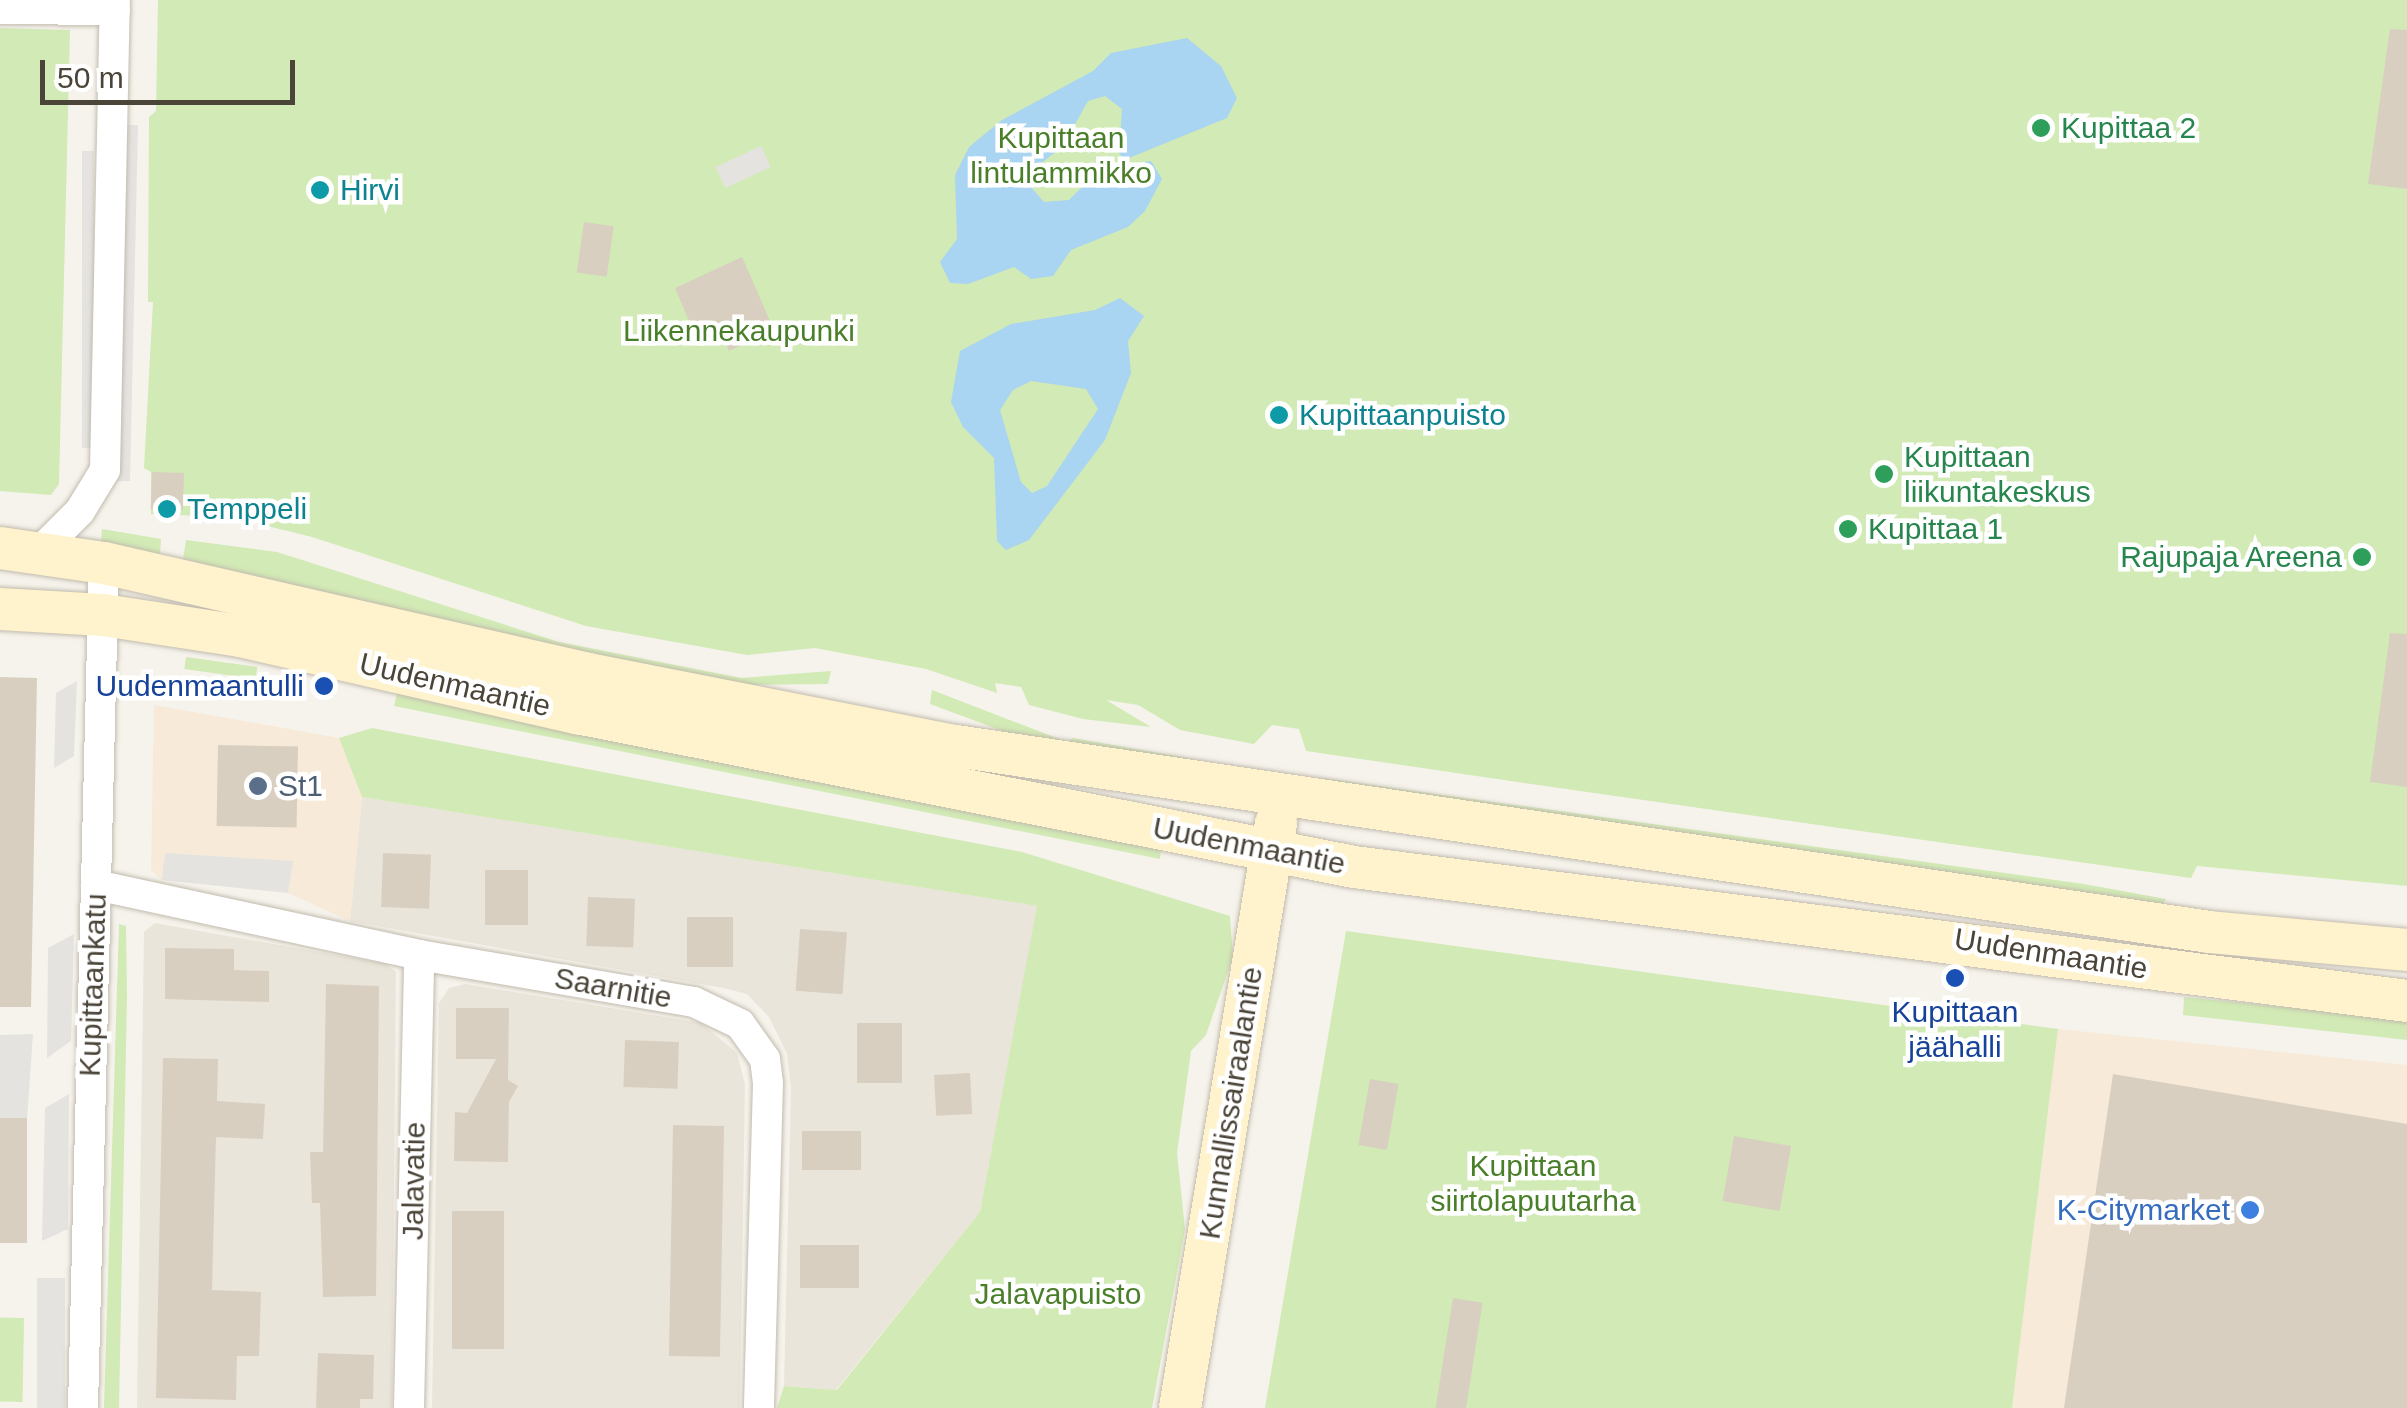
<!DOCTYPE html>
<meta charset="utf-8">
<style>
body{margin:0}
#map{position:relative;width:2407px;height:1408px;overflow:hidden;background:#f6f3ec;font-family:Helvetica,sans-serif}
div>[style]{position:absolute}
.residential>*{inset:0;background:#eae5da}
.commercial>*{inset:0;background:#f7ead8}
.green>*{inset:0;background:#d2eab5;transform-origin:0 0}
.parking>*{inset:0;background:#e5e3e0;transform-origin:0 0}
.water>*{inset:0;background:#a9d4f2}
.building>*{inset:0;background:#d8cfc1;transform-origin:0 0}
.roads{filter:drop-shadow(0 0 2px #c2bbae) drop-shadow(0 0 2px #c2bbae)}
.street>*{height:30px;margin:-15px;padding:0 15px;transform-origin:15px;border-radius:15px;background:#fff}
.secondary>*{height:42px;margin:-21px;padding:0 21px;transform-origin:21px;border-radius:21px;background:#fff3cd}
.dots>*{width:28px;height:28px;translate:-50% -50%;box-sizing:border-box;border:5px solid #fff;border-radius:50%}
span{translate:-50% -50%;white-space:nowrap;text-align:center;line-height:1.15;-webkit-text-stroke:9px #fff;paint-order:stroke}
.leisure-label{font-size:30px;color:#27864d}
.left{translate:0 -50%;text-align:left}
.right{translate:-100% -50%;text-align:right}
.park-label{font-size:30px;color:#4a7f2a}
.culture-label{font-size:30px;color:#0d838f}
.street-label{font-size:30px;color:#4b4439}
.transit-label{font-size:30px;color:#164399}
.service-label{font-size:30px;color:#4e5e75}
.shop-label{font-size:30px;color:#366cbe}
.scale{position:absolute;left:40px;top:60px;width:255px;height:45px;box-sizing:border-box;border:5px solid #4b4439;border-top:0;padding-left:12px;font-size:30px;line-height:35px;white-space:nowrap;color:#4b4439;-webkit-text-stroke:8px #fff;paint-order:stroke}
</style>
<div id="map">
<div class="residential">
<div style="clip-path:polygon(362px 797px,1038px 906px,980px 1212px,836px 1390px,784px 1386px,791px 1087px,787px 1054px,769px 1017px,747px 994px,723px 988px,350px 921px)"></div>
<div style="clip-path:polygon(155px 923px,386px 964px,396px 972px,392px 1408px,137px 1408px,144px 932px)"></div>
<div style="clip-path:polygon(465px 984px,701px 1023px,737px 1053px,745px 1084px,740px 1408px,432px 1408px,439px 1003px,449px 988px)"></div>
</div>
<div class="commercial">
<div style="clip-path:polygon(154px 705px,339px 738px,362px 797px,350px 921px,288px 893px,162px 880px,151px 870px)"></div>
<div style="clip-path:polygon(2058px 1029px,2407px 1065px,2407px 1408px,2012px 1408px)"></div>
</div>
<div class="green">
<div style="clip-path:polygon(158px 0,2407px 0,2407px 886px,2197px 866px,2191px 878px,1559px 788px,1306px 751px,1299px 729px,1272px 725px,1254px 744px,1180px 730px,1138px 705px,1106px 700px,1151px 727px,1083px 719px,1029px 705px,1021px 687px,995px 683px,997px 693px,926px 669px,815px 648px,747px 655px,586px 626px,312px 537px,231px 517px,151px 514px,151px 472px,144px 468px,153px 302px,148px 302px,149px 117px,156px 111px)"></div>
<div style="clip-path:polygon(0 28px,70px 30px,59px 484px,51px 495px,0 491px)"></div>
<div style="clip-path:polygon(102px 529px,161px 539px,160px 554px,101px 542px)"></div>
<div style="clip-path:polygon(186px 540px,277px 552px,559px 642px,741px 678px,831px 671px,828px 684px,742px 685px,631px 664px,183px 559px)"></div>
<div style="left:186px;top:657px;width:72px;height:12px;rotate:8deg"></div>
<div style="clip-path:polygon(932px 690px,1067px 742px,1073px 738px,1188px 758px,1188px 766px,1035px 743px,930px 704px)"></div>
<div style="clip-path:polygon(397px 693px,1161px 849px,1160px 859px,394px 706px)"></div>
<div style="clip-path:polygon(372px 728px,1022px 852px,1230px 916px,1233px 957px,1206px 1035px,1191px 1051px,1177px 1153px,1185px 1229px,1152px 1408px,777px 1408px,784px 1386px,837px 1390px,980px 1212px,1037px 906px,362px 797px,339px 738px)"></div>
<div style="clip-path:polygon(1322px 778px,2084px 884px,2166px 899px,2162px 906px,1322px 786px)"></div>
<div style="clip-path:polygon(119px 924px,126px 926px,127px 995px,119px 1408px,104px 1408px)"></div>
<div style="clip-path:polygon(1346px 931px,2058px 1029px,2012px 1408px,1265px 1408px)"></div>
<div style="clip-path:polygon(2184px 997px,2407px 1019px,2407px 1040px,2183px 1015px)"></div>
<div style="left:24px;top:1318px;width:84px;height:24px;rotate:91deg"></div>
</div>
<div class="parking">
<div style="clip-path:polygon(125px 125px,138px 125px,130px 481px,114px 481px)"></div>
<div style="left:761px;top:146px;width:23px;height:50px;rotate:65deg"></div>
<div style="left:82px;top:151px;width:12px;height:297px"></div>
<div style="clip-path:polygon(77px 681px,74px 756px,54px 768px,56px 693px)"></div>
<div style="clip-path:polygon(165px 853px,293px 861px,288px 893px,162px 880px)"></div>
<div style="clip-path:polygon(74px 934px,71px 1041px,47px 1058px,48px 948px)"></div>
<div style="clip-path:polygon(33px 1034px,27px 1119px,0 1118px,0 1035px)"></div>
<div style="clip-path:polygon(69px 1094px,68px 1229px,42px 1241px,45px 1108px)"></div>
<div style="left:65px;top:1278px;width:130px;height:28px;rotate:90deg"></div>
</div>
<div class="water">
<div style="clip-path:polygon(1187px 38px,1221px 66px,1237px 98px,1227px 118px,1124px 160px,1119px 153px,1122px 109px,1105px 96px,1088px 101px,1063px 146px,1030px 172px,1030px 186px,1044px 202px,1069px 200px,1100px 169px,1151px 161px,1162px 179px,1145px 211px,1128px 227px,1071px 250px,1053px 276px,1031px 279px,1014px 267px,968px 284px,950px 283px,940px 262px,957px 239px,955px 175px,969px 147px,1002px 120px,1093px 71px,1111px 53px)"></div>
<div style="clip-path:polygon(evenodd,1120px 298px,1144px 316px,1128px 341px,1131px 373px,1105px 440px,1029px 540px,1006px 550px,997px 541px,994px 458px,963px 427px,951px 402px,960px 351px,1011px 324px,1095px 310px,1120px 298px,1031px 381px,1086px 389px,1098px 409px,1047px 486px,1032px 493px,1021px 482px,1000px 410px,1013px 390px,1031px 381px)"></div>
</div>
<div class="building">
<div style="clip-path:polygon(2390px 29px,2407px 30px,2407px 189px,2368px 184px)"></div>
<div style="left:584px;top:222px;width:30px;height:51px;rotate:8deg"></div>
<div style="clip-path:polygon(742px 257px,774px 330px,729px 351px,715px 320px,693px 330px,675px 288px)"></div>
<div style="left:152px;top:472px;width:32px;height:37px;rotate:2deg"></div>
<div style="clip-path:polygon(2390px 633px,2407px 634px,2407px 787px,2370px 782px)"></div>
<div style="clip-path:polygon(0 677px,37px 678px,31px 1007px,0 1007px)"></div>
<div style="left:218px;top:745px;width:80px;height:81px;rotate:1deg"></div>
<div style="left:383px;top:853px;width:48px;height:54px;rotate:2deg"></div>
<div style="left:485px;top:870px;width:43px;height:55px"></div>
<div style="left:588px;top:897px;width:47px;height:49px;rotate:2deg"></div>
<div style="left:733px;top:917px;width:50px;height:46px;rotate:90deg"></div>
<div style="left:800px;top:929px;width:47px;height:62px;rotate:4deg"></div>
<div style="clip-path:polygon(165px 948px,234px 949px,234px 970px,269px 971px,269px 1002px,165px 999px)"></div>
<div style="clip-path:polygon(326px 984px,379px 986px,376px 1296px,323px 1297px,320px 1203px,312px 1203px,310px 1152px,323px 1152px)"></div>
<div style="clip-path:polygon(456px 1008px,509px 1008px,508px 1080px,518px 1086px,509px 1102px,508px 1162px,454px 1161px,455px 1112px,467px 1113px,496px 1059px,456px 1059px)"></div>
<div style="left:857px;top:1023px;width:45px;height:60px"></div>
<div style="left:625px;top:1040px;width:54px;height:47px;rotate:2deg"></div>
<div style="clip-path:polygon(163px 1058px,218px 1059px,217px 1101px,265px 1104px,263px 1139px,216px 1137px,212px 1290px,261px 1292px,259px 1356px,237px 1356px,236px 1400px,156px 1398px)"></div>
<div style="left:970px;top:1073px;width:41px;height:36px;rotate:87deg"></div>
<div style="clip-path:polygon(2113px 1074px,2407px 1124px,2407px 1408px,2064px 1408px)"></div>
<div style="left:1370px;top:1079px;width:29px;height:67px;rotate:10deg"></div>
<div style="left:0;top:1118px;width:27px;height:125px"></div>
<div style="left:673px;top:1125px;width:51px;height:231px;rotate:1deg"></div>
<div style="left:802px;top:1131px;width:59px;height:39px"></div>
<div style="left:1734px;top:1136px;width:58px;height:66px;rotate:10deg"></div>
<div style="left:504px;top:1211px;width:138px;height:52px;rotate:90deg"></div>
<div style="left:800px;top:1245px;width:59px;height:43px"></div>
<div style="left:1453px;top:1298px;width:30px;height:111px;rotate:9deg"></div>
<div style="clip-path:polygon(318px 1353px,374px 1355px,373px 1399px,360px 1399px,360px 1408px,316px 1408px)"></div>
</div>
<div class="roads">
<div class="street">
<div style="left:0;top:9px;width:115px;rotate:0.5deg"></div>
<div style="left:38px;top:553px;width:59px;rotate:-45deg"></div>
<div style="left:80px;top:511px;width:48px;rotate:-58.6deg"></div>
<div style="left:105px;top:470px;width:470px;rotate:-88.8deg"></div>
<div style="left:96px;top:885px;width:330px;rotate:12.2deg"></div>
<div style="left:419px;top:955px;width:279px;rotate:9.7deg"></div>
<div style="left:694px;top:1002px;width:51px;rotate:25.6deg"></div>
<div style="left:740px;top:1024px;width:43px;rotate:54.5deg"></div>
<div style="left:765px;top:1059px;width:24px;rotate:83deg"></div>
<div style="left:768px;top:1083px;width:325px;rotate:91.6deg"></div>
<div style="left:83px;top:1408px;width:845px;rotate:-88.58deg"></div>
<div style="left:409px;top:1408px;width:453px;rotate:-88.7deg"></div>
</div>
<div class="secondary">
<div style="left:0;top:548px;width:105px;rotate:8.2deg"></div>
<div style="left:104px;top:563px;width:497px;rotate:12.9deg"></div>
<div style="left:588px;top:674px;width:375px;rotate:11.1deg"></div>
<div style="left:956px;top:746px;width:1267px;rotate:8.44deg"></div>
<div style="left:2209px;top:932px;width:199px;rotate:5.2deg"></div>
<div style="left:0;top:609px;width:103px;rotate:3.3deg"></div>
<div style="left:103px;top:615px;width:139px;rotate:8.7deg"></div>
<div style="left:240px;top:636px;width:346px;rotate:12.9deg"></div>
<div style="left:577px;top:713px;width:792px;rotate:11.21deg"></div>
<div style="left:1354px;top:867px;width:1061px;rotate:7.25deg"></div>
<div style="left:1180px;top:1408px;width:593px;rotate:-80.68deg"></div>
</div>
</div>
<div class="dots">
<div style="left:2041px;top:128px;background:#2e9e5b"></div>
<div style="left:320px;top:190px;background:#0f9aa8"></div>
<div style="left:1279px;top:415px;background:#0f9aa8"></div>
<div style="left:1884px;top:474px;background:#2e9e5b"></div>
<div style="left:167px;top:509px;background:#0f9aa8"></div>
<div style="left:1848px;top:529px;background:#2e9e5b"></div>
<div style="left:2362px;top:557px;background:#2e9e5b"></div>
<div style="left:324px;top:686px;background:#1a4fb4"></div>
<div style="left:258px;top:786px;background:#5c6f8a"></div>
<div style="left:1955px;top:978px;background:#1a4fb4"></div>
<div style="left:2250px;top:1210px;background:#3f7fe0"></div>
</div>
<div class="leisure-label">
<span class="left" style="left:2061px;top:128px">Kupittaa 2</span>
<span class="left" style="left:1904px;top:474px">Kupittaan<br>liikuntakeskus</span>
<span class="left" style="left:1868px;top:529px">Kupittaa 1</span>
<span class="right" style="left:2342px;top:557px">Rajupaja Areena</span>
</div>
<div class="park-label">
<span style="left:1061px;top:155px">Kupittaan<br>lintulammikko</span>
<span style="left:739px;top:331px">Liikennekaupunki</span>
<span style="left:1533px;top:1183px">Kupittaan<br>siirtolapuutarha</span>
<span style="left:1058px;top:1294px">Jalavapuisto</span>
</div>
<div class="culture-label">
<span class="left" style="left:340px;top:190px">Hirvi</span>
<span class="left" style="left:1299px;top:415px">Kupittaanpuisto</span>
<span class="left" style="left:187px;top:509px">Temppeli</span>
</div>
<div class="street-label">
<span style="left:455px;top:685px;rotate:13deg">Uudenmaantie</span>
<span style="left:1249px;top:846px;rotate:11deg">Uudenmaantie</span>
<span style="left:2051px;top:954px;rotate:9deg">Uudenmaantie</span>
<span style="left:93px;top:985px;rotate:-88deg">Kupittaankatu</span>
<span style="left:613px;top:988px;rotate:10deg">Saarnitie</span>
<span style="left:1231px;top:1103px;rotate:-81deg">Kunnallissairaalantie</span>
<span style="left:414px;top:1181px;rotate:-89deg">Jalavatie</span>
</div>
<div class="transit-label">
<span class="right" style="left:304px;top:686px">Uudenmaantulli</span>
<span style="left:1955px;top:1029px">Kupittaan<br>jäähalli</span>
</div>
<div class="service-label">
<span class="left" style="left:278px;top:786px">St1</span>
</div>
<div class="shop-label">
<span class="right" style="left:2230px;top:1210px">K-Citymarket</span>
</div>
<div class="scale">50 m</div>
</div>
